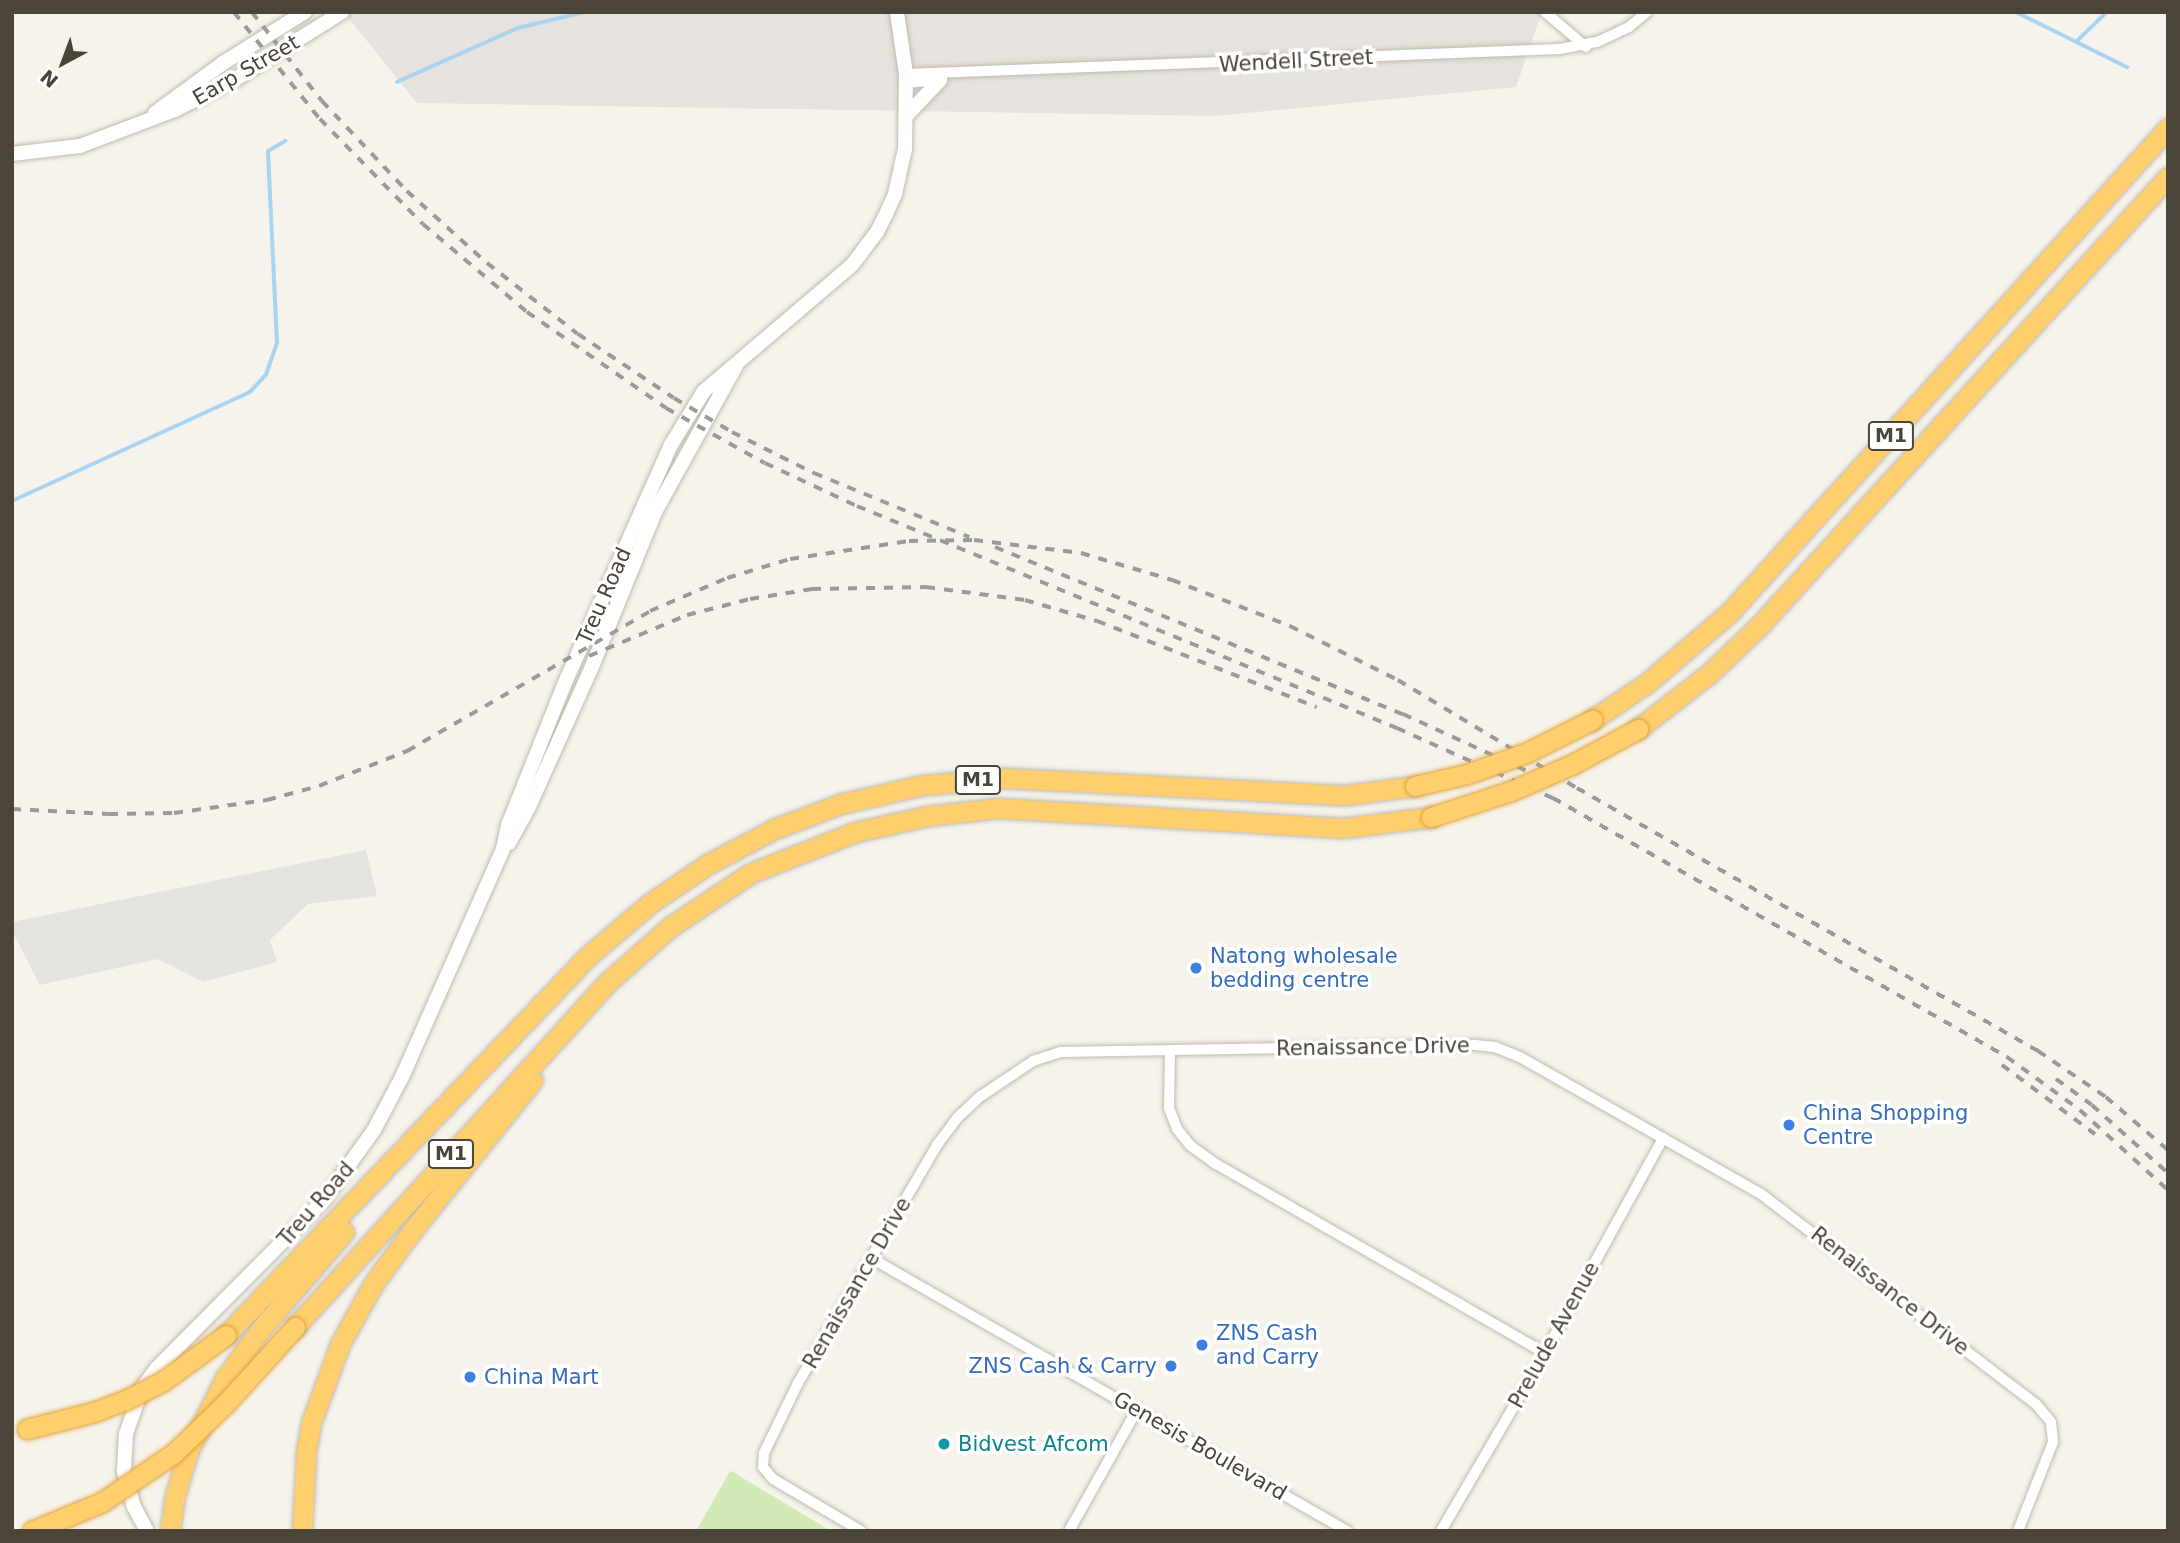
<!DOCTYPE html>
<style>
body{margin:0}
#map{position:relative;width:2180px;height:1543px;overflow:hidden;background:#f6f3ec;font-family:"DejaVu Sans",sans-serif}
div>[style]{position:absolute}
.industrial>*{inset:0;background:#e6e2dd}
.green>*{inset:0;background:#d2eab5}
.parking>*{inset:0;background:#e5e3e0}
.stream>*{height:3.5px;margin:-1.75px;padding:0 1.75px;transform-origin:1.75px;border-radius:1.75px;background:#a9d4f2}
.roads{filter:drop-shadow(0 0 2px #c2bbae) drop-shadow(0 0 2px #c2bbae)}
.minor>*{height:10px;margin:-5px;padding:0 5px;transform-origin:5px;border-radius:5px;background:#fff}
.tertiary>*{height:14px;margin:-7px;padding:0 7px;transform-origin:7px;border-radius:7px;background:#fff}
.motorway>*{height:19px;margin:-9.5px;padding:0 9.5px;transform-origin:9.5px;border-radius:9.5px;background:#ffcf6e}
.rail>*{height:3.5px;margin-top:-1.75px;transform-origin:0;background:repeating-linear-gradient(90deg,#9a9a9a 0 9px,transparent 0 18px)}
.bridges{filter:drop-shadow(0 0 2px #e0a43c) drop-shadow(0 0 2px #e0a43c)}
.motorway-bridge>*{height:19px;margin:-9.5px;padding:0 9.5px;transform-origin:9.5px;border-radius:9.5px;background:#ffcf6e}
.dots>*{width:19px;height:19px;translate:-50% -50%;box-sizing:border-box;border:4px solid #fff;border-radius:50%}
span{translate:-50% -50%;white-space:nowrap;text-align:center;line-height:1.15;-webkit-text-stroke:7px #fff;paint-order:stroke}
.shield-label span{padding:2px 5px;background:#fff;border:2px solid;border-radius:5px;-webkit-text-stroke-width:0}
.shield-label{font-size:19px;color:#4b4439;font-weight:700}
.street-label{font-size:21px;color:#4b4439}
.shop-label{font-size:21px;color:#366cbe}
.left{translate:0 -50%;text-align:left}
.right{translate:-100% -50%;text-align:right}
.culture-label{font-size:21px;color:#0d838f}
.frame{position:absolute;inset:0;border:14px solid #4b4439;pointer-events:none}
.north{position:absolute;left:28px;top:28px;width:70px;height:70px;-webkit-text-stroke:5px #fff;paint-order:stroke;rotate:221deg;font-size:19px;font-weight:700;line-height:28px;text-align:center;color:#4b4439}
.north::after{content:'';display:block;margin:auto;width:24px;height:32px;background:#4b4439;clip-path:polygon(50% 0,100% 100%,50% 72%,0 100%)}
</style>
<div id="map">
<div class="industrial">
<div style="clip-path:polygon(348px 12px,1542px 12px,1516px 87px,1216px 116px,417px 103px,346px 15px)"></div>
</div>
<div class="green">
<div style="clip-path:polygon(730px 1471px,731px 1471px,831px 1531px,696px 1531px)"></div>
</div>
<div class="parking">
<div style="clip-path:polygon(366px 850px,377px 896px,308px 904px,270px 940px,277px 962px,203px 982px,158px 959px,40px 985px,12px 931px,12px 922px)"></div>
</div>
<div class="stream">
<div style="left:2016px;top:12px;width:124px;rotate:26.4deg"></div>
<div style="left:2076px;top:42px;width:43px;rotate:-44.1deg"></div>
<div style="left:397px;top:82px;width:133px;rotate:-24.1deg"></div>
<div style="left:518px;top:28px;width:69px;rotate:-13.4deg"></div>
<div style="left:12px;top:501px;width:262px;rotate:-24.6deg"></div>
<div style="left:250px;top:392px;width:23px;rotate:-47deg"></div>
<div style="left:266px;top:375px;width:34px;rotate:-71deg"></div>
<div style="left:277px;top:343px;width:192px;rotate:-92.7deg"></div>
<div style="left:268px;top:151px;width:20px;rotate:-30deg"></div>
</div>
<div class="roads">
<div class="minor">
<div style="left:1545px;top:12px;width:54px;rotate:40.5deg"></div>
<div style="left:906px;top:74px;width:654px;rotate:-2.19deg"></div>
<div style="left:1560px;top:49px;width:38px;rotate:-11deg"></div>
<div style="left:1597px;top:42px;width:35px;rotate:-25deg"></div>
<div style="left:1629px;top:27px;width:23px;rotate:-40deg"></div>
<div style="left:905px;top:83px;width:32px;rotate:-5deg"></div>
<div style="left:1170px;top:1050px;width:58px;rotate:91deg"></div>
<div style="left:1169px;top:1108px;width:22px;rotate:69deg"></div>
<div style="left:1177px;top:1129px;width:22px;rotate:51deg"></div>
<div style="left:1191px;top:1146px;width:31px;rotate:36deg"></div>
<div style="left:1216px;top:1164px;width:379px;rotate:29.9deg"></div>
<div style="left:871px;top:1258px;width:549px;rotate:29.84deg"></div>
<div style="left:861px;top:1531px;width:102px;rotate:-149.4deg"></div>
<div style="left:773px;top:1479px;width:16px;rotate:-130deg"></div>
<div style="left:763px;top:1467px;width:14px;rotate:-86deg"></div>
<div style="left:764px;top:1453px;width:78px;rotate:-64.1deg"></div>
<div style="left:798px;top:1383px;width:276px;rotate:-59.7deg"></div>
<div style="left:937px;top:1145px;width:34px;rotate:-53deg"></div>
<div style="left:957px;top:1118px;width:33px;rotate:-43deg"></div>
<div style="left:981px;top:1096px;width:63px;rotate:-33.9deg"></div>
<div style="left:1033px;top:1061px;width:29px;rotate:-18deg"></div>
<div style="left:1061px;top:1052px;width:414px;rotate:-1deg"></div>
<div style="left:1475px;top:1045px;width:20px;rotate:6deg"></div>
<div style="left:1495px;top:1047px;width:27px;rotate:22deg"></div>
<div style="left:1520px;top:1057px;width:277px;rotate:29.6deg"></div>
<div style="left:1761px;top:1194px;width:346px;rotate:37.4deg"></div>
<div style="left:2036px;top:1404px;width:23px;rotate:50deg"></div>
<div style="left:2051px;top:1422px;width:20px;rotate:84deg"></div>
<div style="left:2053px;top:1442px;width:96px;rotate:111.5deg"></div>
<div style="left:1069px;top:1531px;width:139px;rotate:-60.7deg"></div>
<div style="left:1441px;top:1531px;width:206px;rotate:-59.7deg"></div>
<div style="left:1545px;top:1353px;width:245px;rotate:-61.2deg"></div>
</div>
<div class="tertiary">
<div style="left:155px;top:113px;width:84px;rotate:-36.3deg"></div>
<div style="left:223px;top:63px;width:97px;rotate:-31.9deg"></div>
<div style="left:906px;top:116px;width:50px;rotate:-46.6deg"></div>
<div style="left:12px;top:154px;width:68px;rotate:-6.7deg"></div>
<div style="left:80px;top:146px;width:102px;rotate:-20.8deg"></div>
<div style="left:175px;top:110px;width:66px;rotate:-27deg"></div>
<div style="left:234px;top:80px;width:128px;rotate:-32.2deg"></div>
<div style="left:509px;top:843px;width:39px;rotate:-61deg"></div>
<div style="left:528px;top:809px;width:154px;rotate:-65.8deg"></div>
<div style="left:591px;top:669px;width:170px;rotate:-67.8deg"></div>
<div style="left:655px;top:512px;width:167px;rotate:-61deg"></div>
<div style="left:147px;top:1531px;width:27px;rotate:-118deg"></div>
<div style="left:134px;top:1507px;width:37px;rotate:-106deg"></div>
<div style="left:124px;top:1471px;width:37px;rotate:-87deg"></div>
<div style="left:126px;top:1434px;width:49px;rotate:-70.8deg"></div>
<div style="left:142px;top:1388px;width:25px;rotate:-53deg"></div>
<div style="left:157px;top:1368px;width:237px;rotate:-45.2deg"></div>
<div style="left:324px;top:1200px;width:86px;rotate:-54.5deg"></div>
<div style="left:374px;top:1130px;width:60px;rotate:-62.2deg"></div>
<div style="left:402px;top:1077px;width:249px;rotate:-66.1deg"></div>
<div style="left:503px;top:849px;width:25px;rotate:-78deg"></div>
<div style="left:508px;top:825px;width:151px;rotate:-68.2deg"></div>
<div style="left:564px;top:685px;width:263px;rotate:-66deg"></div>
<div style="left:671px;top:445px;width:63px;rotate:-58.6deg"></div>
<div style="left:704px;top:391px;width:194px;rotate:-40.4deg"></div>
<div style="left:852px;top:265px;width:41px;rotate:-52.9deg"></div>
<div style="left:877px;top:232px;width:22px;rotate:-63deg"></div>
<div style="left:887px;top:212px;width:20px;rotate:-66deg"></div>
<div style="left:895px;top:194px;width:46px;rotate:-77.5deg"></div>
<div style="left:905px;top:149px;width:75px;rotate:-89.2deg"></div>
<div style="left:906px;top:74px;width:63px;rotate:-98.3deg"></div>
</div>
<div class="motorway">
<div style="left:1592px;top:720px;width:66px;rotate:-33.9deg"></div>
<div style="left:1647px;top:683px;width:109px;rotate:-40.5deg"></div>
<div style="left:1730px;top:612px;width:653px;rotate:-47.86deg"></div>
<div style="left:1638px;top:729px;width:91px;rotate:-37.9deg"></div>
<div style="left:1710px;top:673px;width:69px;rotate:-43.8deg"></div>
<div style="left:1760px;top:625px;width:606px;rotate:-47.68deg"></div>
<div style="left:295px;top:1327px;width:466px;rotate:-47.8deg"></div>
<div style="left:608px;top:982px;width:83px;rotate:-41.6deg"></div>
<div style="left:670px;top:927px;width:97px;rotate:-33.7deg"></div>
<div style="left:751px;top:873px;width:112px;rotate:-21.5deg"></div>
<div style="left:855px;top:832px;width:74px;rotate:-12.5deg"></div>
<div style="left:927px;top:816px;width:71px;rotate:-6.4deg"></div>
<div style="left:998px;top:808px;width:346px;rotate:3.3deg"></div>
<div style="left:1343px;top:828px;width:89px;rotate:-7.1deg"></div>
<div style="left:226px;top:1335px;width:524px;rotate:-46.31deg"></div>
<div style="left:588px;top:956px;width:80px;rotate:-40.4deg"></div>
<div style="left:649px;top:904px;width:71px;rotate:-34.1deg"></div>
<div style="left:708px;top:864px;width:75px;rotate:-27.9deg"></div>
<div style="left:774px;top:829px;width:71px;rotate:-20.7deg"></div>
<div style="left:840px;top:804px;width:85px;rotate:-12.9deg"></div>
<div style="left:923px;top:785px;width:83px;rotate:-4.8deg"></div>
<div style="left:1006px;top:778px;width:340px;rotate:2.9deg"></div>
<div style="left:1346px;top:795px;width:70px;rotate:-7.4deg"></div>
<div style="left:170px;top:1531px;width:35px;rotate:-82deg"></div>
<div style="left:175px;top:1496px;width:46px;rotate:-73.5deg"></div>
<div style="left:188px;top:1452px;width:83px;rotate:-63.4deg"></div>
<div style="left:225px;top:1378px;width:66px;rotate:-53.7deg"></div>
<div style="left:264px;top:1325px;width:123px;rotate:-49.3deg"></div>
<div style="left:302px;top:1531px;width:79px;rotate:-87.1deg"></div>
<div style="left:306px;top:1452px;width:29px;rotate:-80deg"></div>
<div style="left:311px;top:1423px;width:84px;rotate:-69.8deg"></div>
<div style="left:340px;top:1344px;width:70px;rotate:-60.9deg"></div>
<div style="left:374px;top:1283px;width:64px;rotate:-53.8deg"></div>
<div style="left:412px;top:1231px;width:193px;rotate:-51.3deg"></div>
</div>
</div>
<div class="rail">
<div style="left:234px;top:12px;width:137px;rotate:51.2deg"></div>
<div style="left:320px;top:119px;width:147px;rotate:45.6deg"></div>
<div style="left:423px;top:224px;width:136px;rotate:40.2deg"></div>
<div style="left:527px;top:312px;width:169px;rotate:34.6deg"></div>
<div style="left:666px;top:408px;width:113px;rotate:29.1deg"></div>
<div style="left:765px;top:463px;width:102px;rotate:25.1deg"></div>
<div style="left:857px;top:506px;width:584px;rotate:22.35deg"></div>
<div style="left:1397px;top:728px;width:171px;rotate:24.2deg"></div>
<div style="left:1553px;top:798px;width:523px;rotate:29.7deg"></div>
<div style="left:2007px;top:1057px;width:90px;rotate:36deg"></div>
<div style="left:2080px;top:1110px;width:119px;rotate:42.3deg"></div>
<div style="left:252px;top:12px;width:113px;rotate:51.8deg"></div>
<div style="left:322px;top:101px;width:124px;rotate:46.6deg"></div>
<div style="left:407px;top:191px;width:108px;rotate:42deg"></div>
<div style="left:487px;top:263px;width:115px;rotate:38deg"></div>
<div style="left:578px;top:334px;width:115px;rotate:33.7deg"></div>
<div style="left:674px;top:398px;width:67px;rotate:30.4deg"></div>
<div style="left:732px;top:432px;width:92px;rotate:26.6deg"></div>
<div style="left:814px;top:473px;width:168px;rotate:22.4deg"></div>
<div style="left:995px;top:547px;width:441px;rotate:22.3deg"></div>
<div style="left:1403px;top:714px;width:165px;rotate:24.7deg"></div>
<div style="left:589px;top:656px;width:106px;rotate:-22.7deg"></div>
<div style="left:687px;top:615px;width:65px;rotate:-14.3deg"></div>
<div style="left:750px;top:599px;width:63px;rotate:-9.2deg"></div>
<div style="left:812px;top:589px;width:114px;rotate:-1deg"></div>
<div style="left:926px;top:587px;width:100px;rotate:7.5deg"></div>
<div style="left:1025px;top:600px;width:75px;rotate:16.3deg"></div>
<div style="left:1097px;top:621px;width:236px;rotate:21.4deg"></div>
<div style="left:12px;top:809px;width:97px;rotate:3deg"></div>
<div style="left:109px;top:814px;width:65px;rotate:-0.9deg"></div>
<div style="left:174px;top:813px;width:94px;rotate:-8deg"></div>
<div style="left:267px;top:800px;width:54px;rotate:-15.1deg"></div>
<div style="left:319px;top:786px;width:95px;rotate:-21.7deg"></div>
<div style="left:407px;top:751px;width:280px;rotate:-29.9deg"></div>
<div style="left:650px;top:611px;width:84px;rotate:-23.2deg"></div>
<div style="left:727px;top:578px;width:66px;rotate:-16.8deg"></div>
<div style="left:790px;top:559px;width:120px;rotate:-8.6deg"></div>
<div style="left:909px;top:541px;width:65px;rotate:-0.9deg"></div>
<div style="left:974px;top:540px;width:108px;rotate:6.9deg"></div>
<div style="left:1081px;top:553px;width:95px;rotate:16.5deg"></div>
<div style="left:1172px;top:580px;width:127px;rotate:21.3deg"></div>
<div style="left:1290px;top:626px;width:121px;rotate:26.6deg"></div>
<div style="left:1398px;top:680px;width:209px;rotate:31.1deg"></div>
<div style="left:1577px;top:788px;width:531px;rotate:29.7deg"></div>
<div style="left:2038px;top:1051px;width:82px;rotate:34.1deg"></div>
<div style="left:2106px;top:1097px;width:82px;rotate:40.5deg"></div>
<div style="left:2002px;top:1065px;width:116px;rotate:36.6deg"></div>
<div style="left:2056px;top:1079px;width:44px;rotate:35.8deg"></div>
<div style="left:2092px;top:1105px;width:102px;rotate:41.8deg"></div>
</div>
<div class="bridges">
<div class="motorway-bridge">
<div style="left:1415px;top:786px;width:53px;rotate:-13deg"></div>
<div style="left:1467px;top:774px;width:65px;rotate:-19.8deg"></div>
<div style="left:1528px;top:752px;width:72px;rotate:-26.6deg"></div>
<div style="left:1431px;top:817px;width:84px;rotate:-18deg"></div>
<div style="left:1511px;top:791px;width:68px;rotate:-23.5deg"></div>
<div style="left:1573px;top:764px;width:74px;rotate:-28.3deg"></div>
<div style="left:27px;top:1429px;width:69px;rotate:-14.2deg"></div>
<div style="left:94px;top:1412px;width:34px;rotate:-21deg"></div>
<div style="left:126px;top:1400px;width:42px;rotate:-27.2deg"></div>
<div style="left:163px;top:1381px;width:78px;rotate:-36.1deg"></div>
<div style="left:32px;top:1531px;width:76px;rotate:-22.5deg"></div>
<div style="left:102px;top:1502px;width:87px;rotate:-34.2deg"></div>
<div style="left:174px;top:1453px;width:71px;rotate:-43.9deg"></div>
<div style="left:225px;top:1404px;width:104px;rotate:-47.7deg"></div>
</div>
</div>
<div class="dots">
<div style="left:1196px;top:968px;background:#3f7fe0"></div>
<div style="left:1789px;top:1125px;background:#3f7fe0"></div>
<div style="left:1202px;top:1345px;background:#3f7fe0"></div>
<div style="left:1171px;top:1366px;background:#3f7fe0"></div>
<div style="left:470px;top:1377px;background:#3f7fe0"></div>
<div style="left:944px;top:1444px;background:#0f9aa8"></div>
</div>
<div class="shield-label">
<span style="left:1891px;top:436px">M1</span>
<span style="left:978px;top:780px">M1</span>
<span style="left:451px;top:1154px">M1</span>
</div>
<div class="street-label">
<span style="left:1296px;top:61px;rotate:-3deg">Wendell Street</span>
<span style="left:246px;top:70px;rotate:-30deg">Earp Street</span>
<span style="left:604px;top:596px;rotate:-66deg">Treu Road</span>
<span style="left:1373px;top:1047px;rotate:-1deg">Renaissance Drive</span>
<span style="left:316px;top:1204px;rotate:-49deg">Treu Road</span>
<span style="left:857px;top:1283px;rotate:-60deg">Renaissance Drive</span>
<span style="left:1890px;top:1291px;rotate:38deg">Renaissance Drive</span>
<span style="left:1554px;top:1335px;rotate:-61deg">Prelude Avenue</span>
<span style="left:1200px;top:1446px;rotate:30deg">Genesis Boulevard</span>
</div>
<div class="shop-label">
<span class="left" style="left:1210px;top:968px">Natong wholesale<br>bedding centre</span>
<span class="left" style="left:1803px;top:1125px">China Shopping<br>Centre</span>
<span class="left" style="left:1216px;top:1345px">ZNS Cash<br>and Carry</span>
<span class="right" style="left:1157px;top:1366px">ZNS Cash &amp; Carry</span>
<span class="left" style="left:484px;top:1377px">China Mart</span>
</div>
<div class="culture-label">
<span class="left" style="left:958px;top:1444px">Bidvest Afcom</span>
</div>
<div class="frame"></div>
<div class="north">N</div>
</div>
